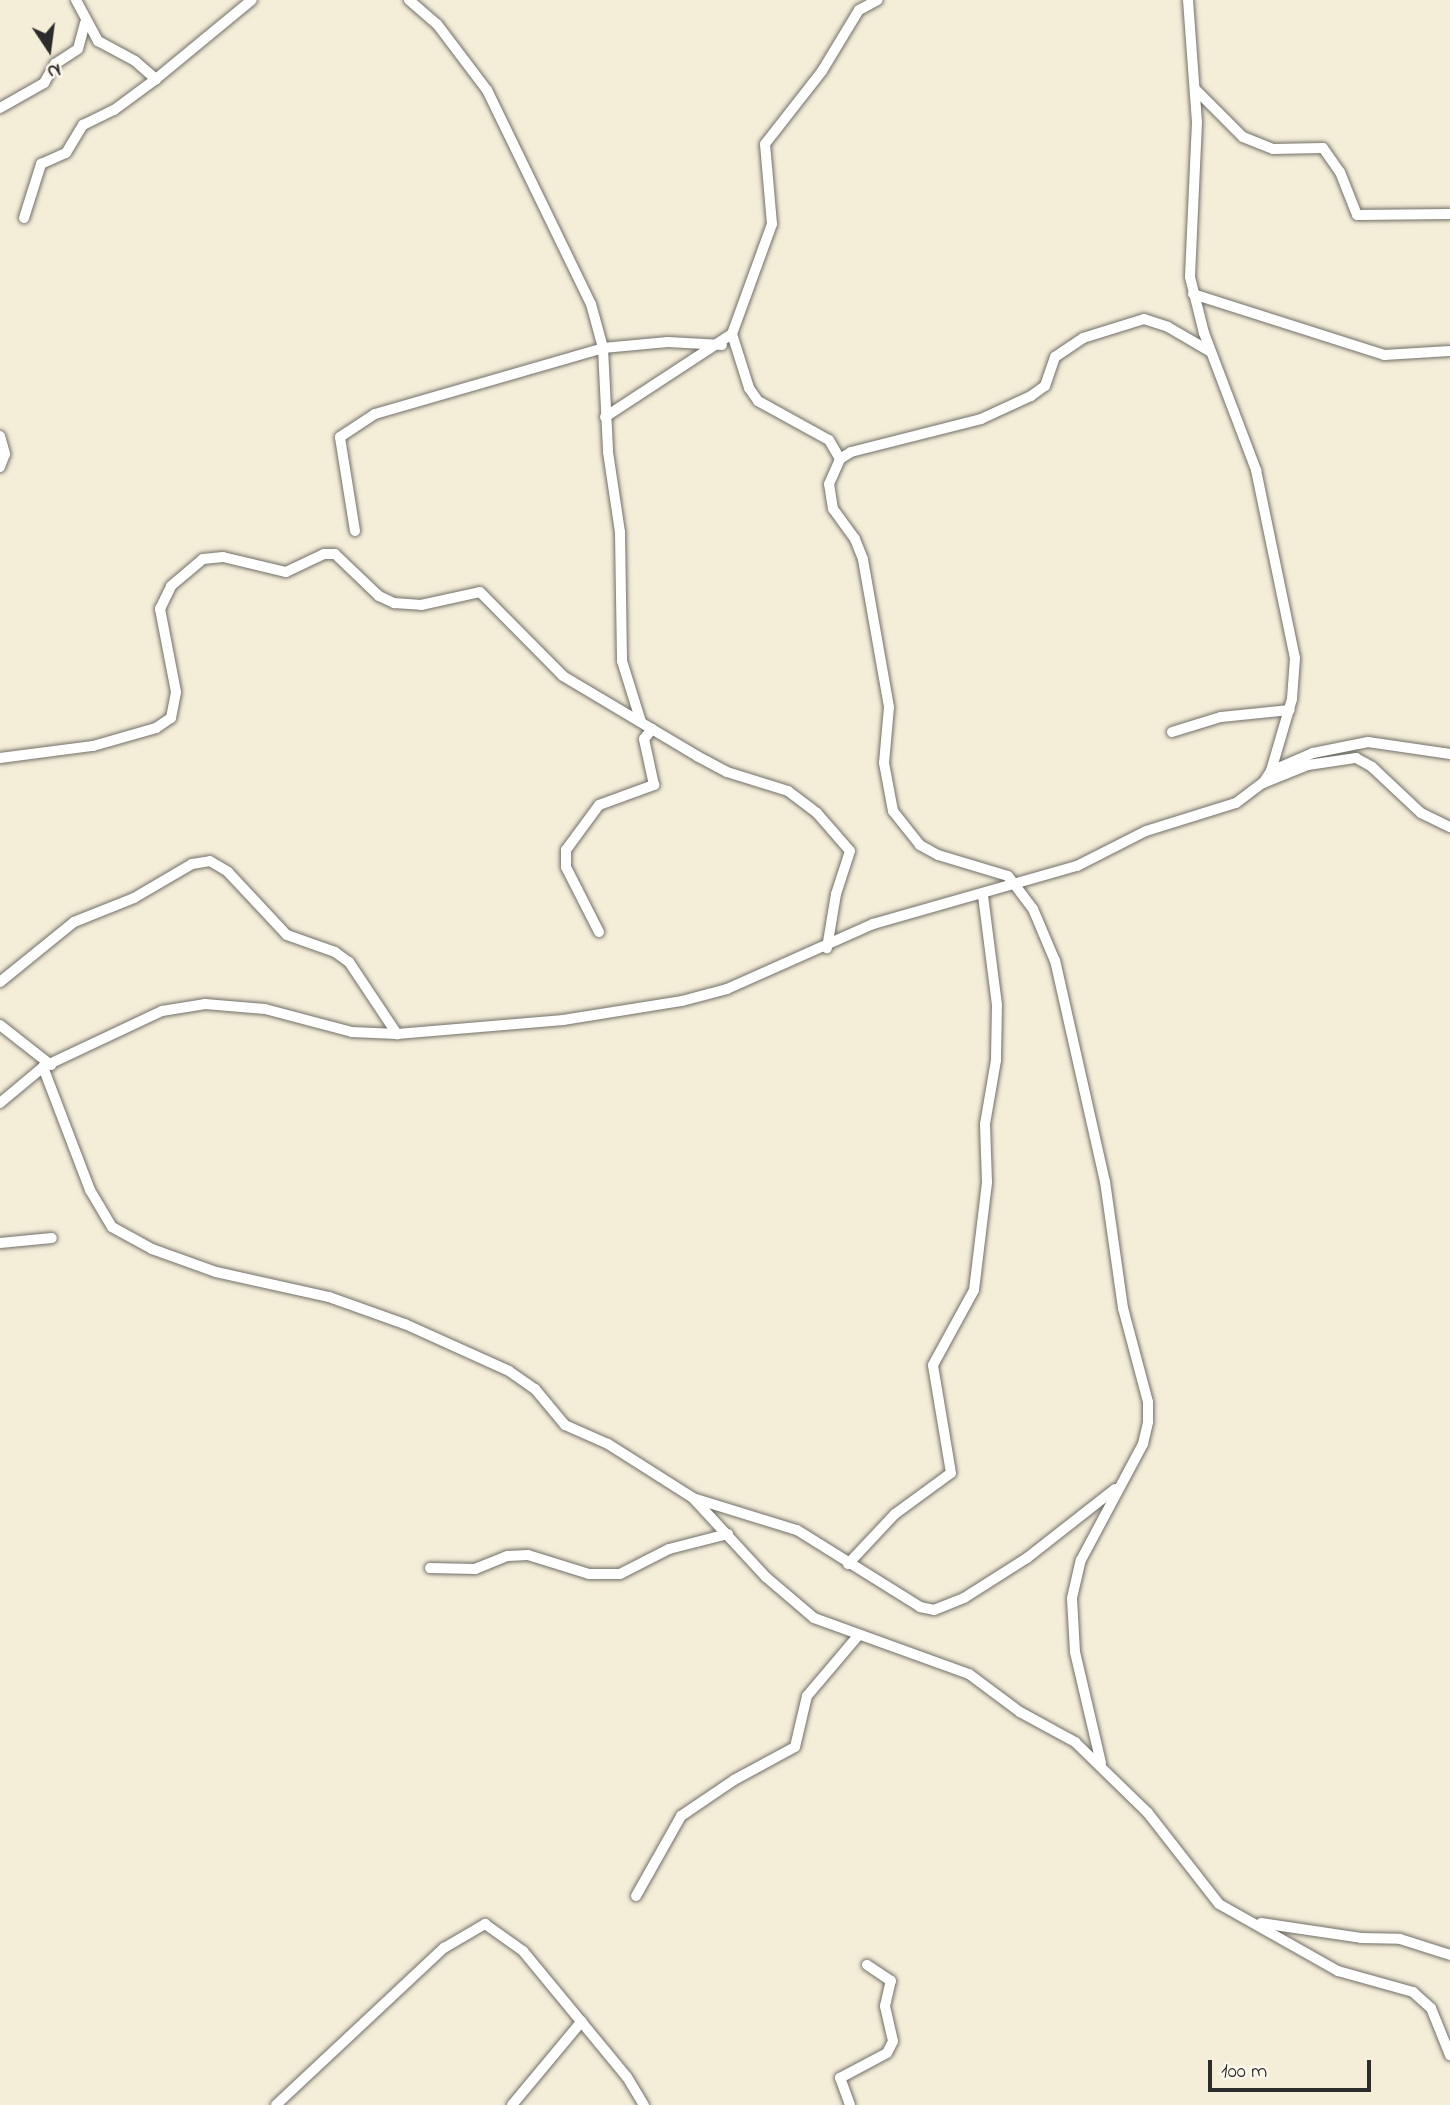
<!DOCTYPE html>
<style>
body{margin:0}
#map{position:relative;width:1450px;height:2105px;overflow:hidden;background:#f4edd8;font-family:"Indie Flower",sans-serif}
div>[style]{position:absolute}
.roads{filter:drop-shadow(0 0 2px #716f68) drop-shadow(0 0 2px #716f68)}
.minor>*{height:10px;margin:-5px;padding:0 5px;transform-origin:5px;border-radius:5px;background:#fff}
span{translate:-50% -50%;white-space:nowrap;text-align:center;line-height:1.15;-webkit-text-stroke:5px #fbf7ec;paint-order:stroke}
.north{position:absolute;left:14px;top:14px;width:70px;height:70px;-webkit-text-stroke:5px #fbf7ec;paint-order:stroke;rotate:167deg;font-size:19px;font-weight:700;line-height:28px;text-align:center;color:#2b2b2b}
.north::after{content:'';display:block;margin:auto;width:24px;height:32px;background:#2b2b2b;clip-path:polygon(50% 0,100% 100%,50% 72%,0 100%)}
.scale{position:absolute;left:1208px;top:2060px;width:163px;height:32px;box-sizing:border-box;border:4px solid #2b2b2b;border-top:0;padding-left:9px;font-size:21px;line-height:24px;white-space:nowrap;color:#2b2b2b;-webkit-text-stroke:5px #fbf7ec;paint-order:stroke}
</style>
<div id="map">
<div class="roads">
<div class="minor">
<div style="left:76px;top:0;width:47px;rotate:61.8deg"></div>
<div style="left:98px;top:41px;width:42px;rotate:28.4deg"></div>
<div style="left:135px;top:61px;width:28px;rotate:41deg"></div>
<div style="left:409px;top:0;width:37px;rotate:41deg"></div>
<div style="left:437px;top:24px;width:83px;rotate:52.9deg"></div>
<div style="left:487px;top:90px;width:238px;rotate:64.1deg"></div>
<div style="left:591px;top:304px;width:46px;rotate:74.7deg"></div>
<div style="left:603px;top:348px;width:104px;rotate:87.2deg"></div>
<div style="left:608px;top:452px;width:81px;rotate:81.5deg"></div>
<div style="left:620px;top:532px;width:129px;rotate:89.1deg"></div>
<div style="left:622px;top:661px;width:64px;rotate:72.7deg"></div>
<div style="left:1188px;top:0;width:122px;rotate:85.8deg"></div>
<div style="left:1197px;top:122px;width:155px;rotate:92.6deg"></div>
<div style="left:1190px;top:277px;width:58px;rotate:76deg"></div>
<div style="left:1204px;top:333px;width:147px;rotate:69.2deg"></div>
<div style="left:1256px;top:470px;width:192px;rotate:78.3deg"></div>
<div style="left:1295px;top:658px;width:41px;rotate:94.2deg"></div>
<div style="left:1292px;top:699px;width:75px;rotate:106.3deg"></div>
<div style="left:1196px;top:90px;width:66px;rotate:45deg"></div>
<div style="left:1243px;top:137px;width:32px;rotate:22deg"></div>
<div style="left:1273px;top:149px;width:50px;rotate:-1.1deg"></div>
<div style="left:1323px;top:148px;width:29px;rotate:55deg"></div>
<div style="left:1340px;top:172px;width:46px;rotate:68.4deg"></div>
<div style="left:1357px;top:215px;width:93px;rotate:-0.6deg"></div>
<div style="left:0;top:108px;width:51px;rotate:-29.6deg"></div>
<div style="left:44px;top:83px;width:22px;rotate:-60deg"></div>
<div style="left:55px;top:64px;width:27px;rotate:-33deg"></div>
<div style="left:78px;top:49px;width:27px;rotate:-75deg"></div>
<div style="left:24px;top:218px;width:57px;rotate:-72.5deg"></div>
<div style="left:41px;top:164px;width:27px;rotate:-24deg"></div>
<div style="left:66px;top:153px;width:33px;rotate:-59deg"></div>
<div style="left:83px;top:125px;width:34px;rotate:-26deg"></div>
<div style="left:114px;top:110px;width:52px;rotate:-36.4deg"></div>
<div style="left:156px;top:79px;width:124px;rotate:-39.5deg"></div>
<div style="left:1193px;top:294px;width:201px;rotate:17.7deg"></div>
<div style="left:1384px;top:355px;width:66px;rotate:-3.5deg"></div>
<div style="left:732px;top:334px;width:57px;rotate:72.5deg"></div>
<div style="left:749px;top:388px;width:16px;rotate:55deg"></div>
<div style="left:758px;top:401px;width:81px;rotate:28.8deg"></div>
<div style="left:829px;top:440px;width:22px;rotate:60deg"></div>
<div style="left:605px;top:417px;width:152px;rotate:-33.2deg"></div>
<div style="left:732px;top:334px;width:117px;rotate:-70deg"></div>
<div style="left:772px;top:224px;width:80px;rotate:-95deg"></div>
<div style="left:765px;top:144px;width:93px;rotate:-52deg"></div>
<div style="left:822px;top:71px;width:71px;rotate:-58.8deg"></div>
<div style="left:859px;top:10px;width:21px;rotate:-28deg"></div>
<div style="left:0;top:436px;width:19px;rotate:74deg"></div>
<div style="left:5px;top:454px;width:14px;rotate:111deg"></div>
<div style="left:355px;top:531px;width:95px;rotate:-99.1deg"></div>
<div style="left:340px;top:437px;width:42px;rotate:-33.3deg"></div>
<div style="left:375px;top:414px;width:237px;rotate:-16.1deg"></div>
<div style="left:603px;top:348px;width:65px;rotate:-5.3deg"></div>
<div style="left:668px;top:342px;width:54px;rotate:3.2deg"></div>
<div style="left:1172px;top:732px;width:51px;rotate:-17deg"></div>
<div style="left:1221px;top:717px;width:69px;rotate:-5.8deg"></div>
<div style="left:0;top:758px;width:94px;rotate:-7.4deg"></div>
<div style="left:93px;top:746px;width:66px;rotate:-15.9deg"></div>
<div style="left:156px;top:728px;width:18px;rotate:-34deg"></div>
<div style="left:171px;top:718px;width:26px;rotate:-79deg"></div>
<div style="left:176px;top:692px;width:85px;rotate:-100.9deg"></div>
<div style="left:160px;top:609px;width:25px;rotate:-64deg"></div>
<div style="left:171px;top:586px;width:42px;rotate:-40.2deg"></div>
<div style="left:203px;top:559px;width:20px;rotate:-6deg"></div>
<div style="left:223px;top:557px;width:65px;rotate:13.4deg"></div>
<div style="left:286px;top:572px;width:42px;rotate:-25.3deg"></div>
<div style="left:324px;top:554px;width:11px"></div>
<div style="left:335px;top:554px;width:61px;rotate:43.7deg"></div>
<div style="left:379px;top:596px;width:17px;rotate:25deg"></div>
<div style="left:394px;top:603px;width:27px;rotate:4deg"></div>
<div style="left:421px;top:605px;width:60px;rotate:-12.4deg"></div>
<div style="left:480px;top:592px;width:118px;rotate:45.3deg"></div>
<div style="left:563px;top:676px;width:156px;rotate:30.8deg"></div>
<div style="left:697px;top:756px;width:34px;rotate:28deg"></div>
<div style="left:727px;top:772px;width:64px;rotate:17.3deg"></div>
<div style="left:788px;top:791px;width:36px;rotate:37deg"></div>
<div style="left:817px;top:813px;width:50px;rotate:49deg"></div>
<div style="left:850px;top:851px;width:45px;rotate:108deg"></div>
<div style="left:836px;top:894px;width:55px;rotate:99.5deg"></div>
<div style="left:1263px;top:783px;width:48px;rotate:-21.8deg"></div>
<div style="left:1308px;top:765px;width:49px;rotate:-8.3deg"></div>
<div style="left:1356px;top:758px;width:18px;rotate:29deg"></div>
<div style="left:1372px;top:767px;width:67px;rotate:43.2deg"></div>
<div style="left:1421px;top:813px;width:32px;rotate:26deg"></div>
<div style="left:599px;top:932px;width:73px;rotate:-116.9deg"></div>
<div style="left:566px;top:867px;width:17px;rotate:-90deg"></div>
<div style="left:566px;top:850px;width:56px;rotate:-53.7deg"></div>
<div style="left:599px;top:805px;width:59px;rotate:-20deg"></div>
<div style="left:654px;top:785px;width:47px;rotate:-102.3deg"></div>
<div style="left:644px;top:739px;width:13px;rotate:-51deg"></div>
<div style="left:0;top:982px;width:95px;rotate:-39deg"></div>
<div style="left:74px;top:922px;width:65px;rotate:-21.8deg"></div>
<div style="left:134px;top:898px;width:67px;rotate:-30.4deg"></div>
<div style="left:192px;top:864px;width:18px;rotate:-9deg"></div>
<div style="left:210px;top:861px;width:21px;rotate:31deg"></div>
<div style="left:228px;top:872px;width:86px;rotate:46.9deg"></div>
<div style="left:287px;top:935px;width:51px;rotate:19.5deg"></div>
<div style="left:335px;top:952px;width:17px;rotate:36deg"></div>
<div style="left:349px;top:962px;width:87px;rotate:56.3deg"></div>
<div style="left:0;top:1025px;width:65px;rotate:38.1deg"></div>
<div style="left:43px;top:1067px;width:132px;rotate:69.1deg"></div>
<div style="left:90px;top:1190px;width:43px;rotate:59.3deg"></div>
<div style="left:112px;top:1227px;width:46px;rotate:28.8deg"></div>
<div style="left:152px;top:1249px;width:68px;rotate:19.8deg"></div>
<div style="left:216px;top:1272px;width:116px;rotate:12.5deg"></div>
<div style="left:329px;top:1297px;width:81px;rotate:19.6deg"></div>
<div style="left:405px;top:1324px;width:114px;rotate:24.3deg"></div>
<div style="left:509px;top:1371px;width:32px;rotate:35deg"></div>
<div style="left:535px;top:1389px;width:47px;rotate:50.2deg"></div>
<div style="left:565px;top:1425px;width:47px;rotate:23.8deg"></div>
<div style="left:608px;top:1444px;width:101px;rotate:32.4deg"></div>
<div style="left:693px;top:1498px;width:108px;rotate:47.3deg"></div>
<div style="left:766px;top:1577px;width:63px;rotate:40.5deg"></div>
<div style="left:814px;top:1618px;width:165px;rotate:19.9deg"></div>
<div style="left:969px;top:1674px;width:64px;rotate:36.7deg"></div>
<div style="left:1020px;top:1712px;width:63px;rotate:28.6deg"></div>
<div style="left:1075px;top:1742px;width:102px;rotate:44.2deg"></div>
<div style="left:1148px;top:1813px;width:115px;rotate:52deg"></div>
<div style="left:1219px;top:1904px;width:137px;rotate:29.4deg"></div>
<div style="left:1338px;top:1971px;width:78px;rotate:15.6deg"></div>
<div style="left:1413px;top:1992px;width:24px;rotate:42deg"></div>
<div style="left:1431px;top:2008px;width:51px;rotate:68deg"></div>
<div style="left:0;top:1103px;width:56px;rotate:-39.9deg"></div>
<div style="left:43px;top:1067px;width:132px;rotate:-25.2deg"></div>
<div style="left:162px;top:1011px;width:44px;rotate:-9.2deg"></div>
<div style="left:205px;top:1004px;width:60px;rotate:4.8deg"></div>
<div style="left:265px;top:1009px;width:90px;rotate:14.8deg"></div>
<div style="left:352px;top:1032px;width:45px;rotate:2.5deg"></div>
<div style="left:397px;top:1034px;width:167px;rotate:-4.8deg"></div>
<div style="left:563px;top:1020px;width:121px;rotate:-9.1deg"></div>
<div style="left:682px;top:1001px;width:47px;rotate:-14.9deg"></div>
<div style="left:727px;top:989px;width:160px;rotate:-24deg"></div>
<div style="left:873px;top:924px;width:212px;rotate:-15.9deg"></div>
<div style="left:1077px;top:866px;width:77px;rotate:-26.9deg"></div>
<div style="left:1146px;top:831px;width:94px;rotate:-17.3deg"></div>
<div style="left:1236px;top:803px;width:34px;rotate:-37deg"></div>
<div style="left:1263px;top:783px;width:14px;rotate:-56deg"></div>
<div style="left:1271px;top:771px;width:46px;rotate:-23.2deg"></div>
<div style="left:1313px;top:753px;width:56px;rotate:-11.3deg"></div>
<div style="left:1368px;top:742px;width:83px;rotate:8.3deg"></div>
<div style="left:0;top:1243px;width:52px;rotate:-5.5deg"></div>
<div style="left:696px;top:1499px;width:106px;rotate:17.1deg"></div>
<div style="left:797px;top:1530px;width:145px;rotate:32deg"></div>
<div style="left:920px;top:1607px;width:14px;rotate:12deg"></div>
<div style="left:934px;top:1610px;width:32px;rotate:-22deg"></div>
<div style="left:964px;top:1598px;width:75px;rotate:-32.4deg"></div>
<div style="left:1027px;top:1558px;width:112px;rotate:-38.1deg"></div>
<div style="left:848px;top:1564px;width:69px;rotate:-46.8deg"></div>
<div style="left:895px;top:1514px;width:69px;rotate:-36.2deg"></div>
<div style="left:951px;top:1473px;width:109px;rotate:-99.5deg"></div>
<div style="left:933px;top:1365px;width:85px;rotate:-61.3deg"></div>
<div style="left:974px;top:1290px;width:109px;rotate:-83.1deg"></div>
<div style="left:987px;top:1182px;width:58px;rotate:-92deg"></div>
<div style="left:985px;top:1124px;width:65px;rotate:-80.2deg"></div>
<div style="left:996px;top:1060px;width:55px;rotate:-89deg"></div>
<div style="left:997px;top:1005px;width:111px;rotate:-97.3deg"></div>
<div style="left:430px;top:1568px;width:45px;rotate:1.3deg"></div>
<div style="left:475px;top:1569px;width:35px;rotate:-22deg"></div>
<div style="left:508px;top:1556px;width:20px;rotate:-3deg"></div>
<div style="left:528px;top:1555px;width:64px;rotate:17.3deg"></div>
<div style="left:589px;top:1574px;width:31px"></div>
<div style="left:620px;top:1574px;width:55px;rotate:-27deg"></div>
<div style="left:669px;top:1549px;width:61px;rotate:-14.3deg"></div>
<div style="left:1101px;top:1763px;width:114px;rotate:-103.2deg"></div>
<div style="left:1075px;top:1652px;width:54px;rotate:-93.2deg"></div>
<div style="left:1072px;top:1598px;width:39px;rotate:-77deg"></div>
<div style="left:1081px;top:1560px;width:132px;rotate:-61.9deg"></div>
<div style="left:1143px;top:1444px;width:23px;rotate:-77deg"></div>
<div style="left:1148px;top:1422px;width:20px;rotate:-90deg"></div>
<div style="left:1148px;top:1402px;width:97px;rotate:-104.9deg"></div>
<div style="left:1123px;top:1308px;width:127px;rotate:-98.1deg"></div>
<div style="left:1105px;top:1182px;width:227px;rotate:-102.7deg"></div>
<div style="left:1055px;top:961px;width:56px;rotate:-112.9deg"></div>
<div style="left:1033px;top:909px;width:41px;rotate:-127.1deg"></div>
<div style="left:1008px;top:876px;width:73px;rotate:-163.3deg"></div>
<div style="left:938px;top:855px;width:21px;rotate:-151deg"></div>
<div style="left:920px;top:845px;width:43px;rotate:-128.5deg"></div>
<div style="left:893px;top:811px;width:49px;rotate:-100.6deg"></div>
<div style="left:884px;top:763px;width:56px;rotate:-84.9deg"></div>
<div style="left:889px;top:707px;width:150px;rotate:-100deg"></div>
<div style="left:863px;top:559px;width:22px;rotate:-112deg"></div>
<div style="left:855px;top:539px;width:37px;rotate:-126deg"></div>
<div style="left:833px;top:509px;width:25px;rotate:-99deg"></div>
<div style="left:829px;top:484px;width:27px;rotate:-66deg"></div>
<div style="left:840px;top:459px;width:13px;rotate:-32deg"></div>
<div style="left:851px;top:452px;width:134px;rotate:-14.2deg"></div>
<div style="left:981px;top:419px;width:55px;rotate:-24.7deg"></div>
<div style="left:1031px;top:396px;width:17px;rotate:-36deg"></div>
<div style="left:1045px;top:386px;width:31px;rotate:-71deg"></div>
<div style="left:1055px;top:357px;width:34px;rotate:-34deg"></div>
<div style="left:1083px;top:338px;width:64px;rotate:-17.3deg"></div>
<div style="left:1144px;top:319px;width:25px;rotate:18deg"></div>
<div style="left:1168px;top:327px;width:50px;rotate:30.2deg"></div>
<div style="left:636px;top:1896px;width:92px;rotate:-60.6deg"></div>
<div style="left:681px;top:1816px;width:64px;rotate:-34.2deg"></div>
<div style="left:734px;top:1780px;width:69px;rotate:-28.4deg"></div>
<div style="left:795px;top:1747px;width:52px;rotate:-76.8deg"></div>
<div style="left:807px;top:1696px;width:77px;rotate:-49.7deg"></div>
<div style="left:1261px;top:1923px;width:101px;rotate:8.5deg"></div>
<div style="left:1361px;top:1938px;width:39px;rotate:1deg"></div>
<div style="left:1400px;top:1939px;width:52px;rotate:17.7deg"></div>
<div style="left:276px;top:2105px;width:230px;rotate:-43.1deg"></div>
<div style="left:444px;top:1948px;width:48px;rotate:-30.3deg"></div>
<div style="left:485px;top:1924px;width:47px;rotate:35.4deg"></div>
<div style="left:523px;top:1951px;width:163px;rotate:50.5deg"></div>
<div style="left:627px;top:2077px;width:33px;rotate:59deg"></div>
<div style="left:512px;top:2105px;width:109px;rotate:-50.2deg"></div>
<div style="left:850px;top:2105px;width:29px;rotate:-110deg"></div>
<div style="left:840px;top:2078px;width:53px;rotate:-28deg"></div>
<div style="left:887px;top:2053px;width:13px;rotate:-63deg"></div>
<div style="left:893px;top:2041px;width:36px;rotate:-103deg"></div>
<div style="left:885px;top:2006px;width:26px;rotate:-77deg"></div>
<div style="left:891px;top:1981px;width:29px;rotate:-146deg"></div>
</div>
</div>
<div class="north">N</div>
<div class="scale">100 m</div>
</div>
